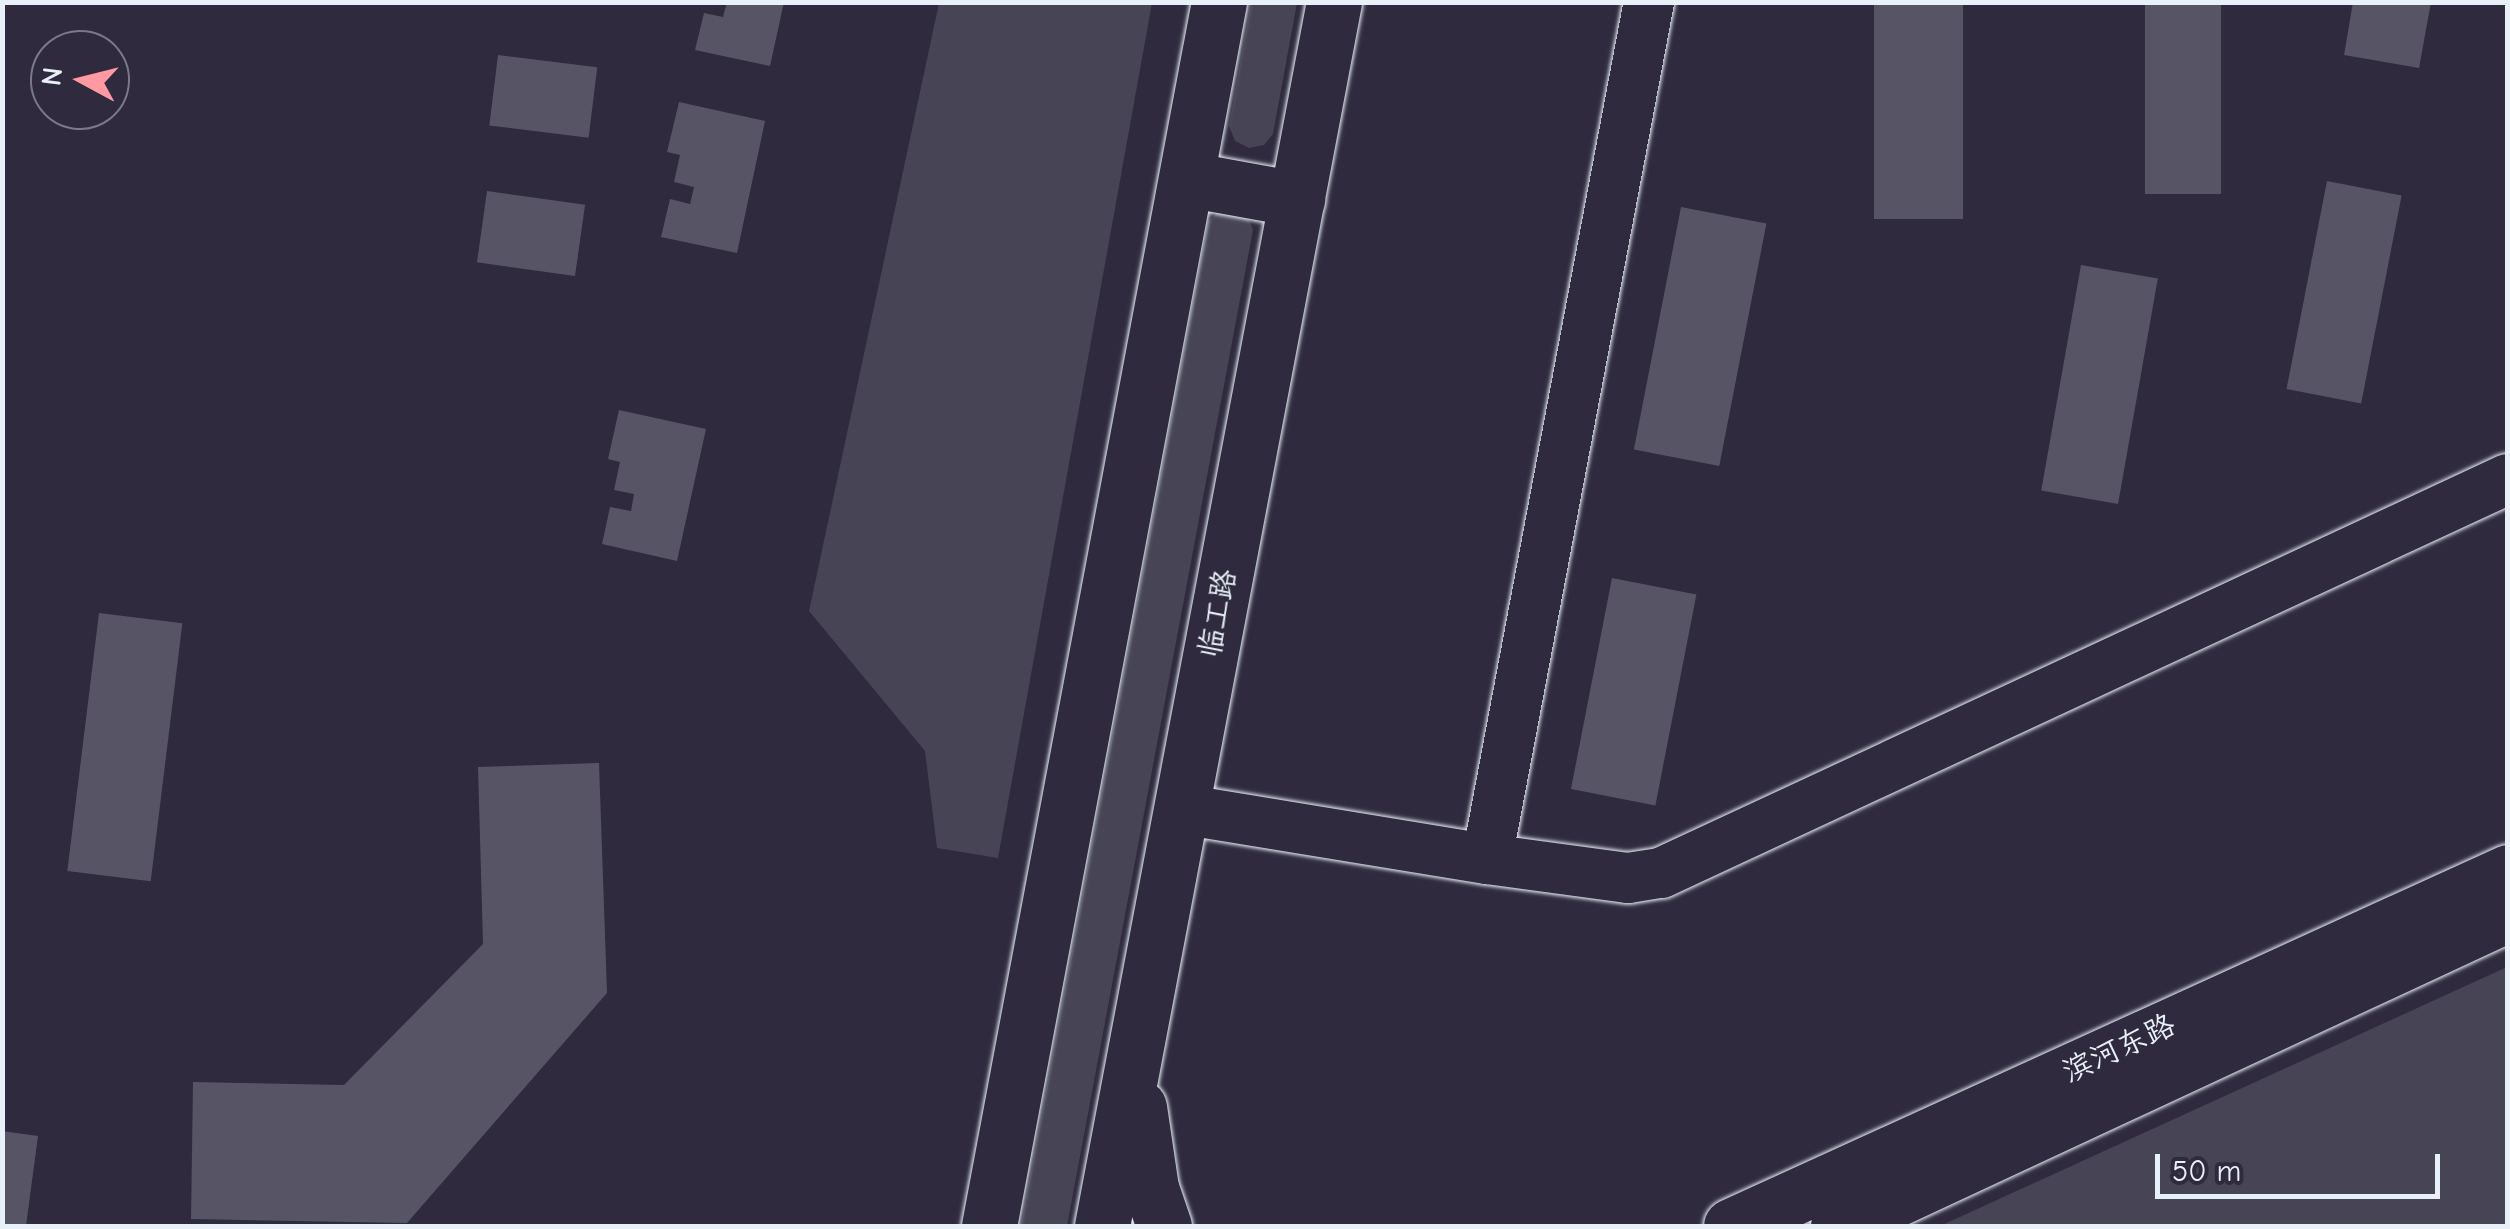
<!DOCTYPE html>
<meta charset="utf-8">
<style>
body{margin:0}
#map{position:relative;width:2510px;height:1229px;overflow:hidden;background:#2f2a3d;font-family:"Comic Neue","LXGW WenKai TC",sans-serif}
div>[style]{position:absolute}
.green>*{inset:0;background:#464455}
.building>*{inset:0;background:#575565;transform-origin:0 0}
.roads{filter:drop-shadow(0 0 2px #e8f1f8) drop-shadow(0 0 2px #e8f1f8)}
.minor>*{height:50px;margin:-25px;padding:0 25px;transform-origin:25px;border-radius:25px;background:#2f2a3d}
.major>*{height:55px;margin:-27.5px;padding:0 27.5px;transform-origin:27.5px;border-radius:27.5px;background:#2f2a3d}
span{translate:-50% -50%;white-space:nowrap;text-align:center;line-height:1.15;-webkit-text-stroke:10px #2f2a3d;paint-order:stroke}
.street-label{font-size:30px;color:#e8f1f8}
.frame{position:absolute;inset:0;border:5px solid #e8f1f8;pointer-events:none}
.north{position:absolute;left:30px;top:30px;width:100px;height:100px;box-sizing:border-box;background:#2f2a3d;border:2px solid #797a88;border-radius:50%;rotate:277deg;font-size:28px;font-weight:700;line-height:40px;text-align:center;color:#e8f1f8}
.north::after{content:'';display:block;margin:auto;width:35px;height:45px;background:#ff9aa2;clip-path:polygon(50% 0,100% 100%,50% 72%,0 100%)}
.scale{position:absolute;left:2155px;top:1154px;width:285px;height:45px;box-sizing:border-box;border:5px solid #e8f1f8;border-top:0;padding-left:12px;font-size:30px;line-height:35px;white-space:nowrap;color:#e8f1f8;-webkit-text-stroke:8px #2f2a3d;paint-order:stroke}
</style>
<div id="map">
<div class="green">
<div style="clip-path:polygon(939px 3px,1152px 3px,998px 858px,937px 848px,925px 751px,809px 611px)"></div>
<div style="clip-path:polygon(1251px 3px,1297px 3px,1273px 134px,1264px 145px,1249px 148px,1235px 141px,1229px 126px)"></div>
<div style="clip-path:polygon(1219px 210px,1248px 217px,1253px 230px,1067px 1226px,1021px 1226px,1208px 222px)"></div>
<div style="clip-path:polygon(2507px 967px,2507px 1226px,1940px 1226px)"></div>
</div>
<div class="building">
<div style="clip-path:polygon(727px 2px,784px 2px,770px 66px,695px 50px,704px 13px,723px 17px)"></div>
<div style="left:1874px;top:2px;width:89px;height:217px"></div>
<div style="left:2145px;top:2px;width:76px;height:192px"></div>
<div style="clip-path:polygon(2353px 2px,2431px 2px,2419px 68px,2344px 55px)"></div>
<div style="left:498px;top:55px;width:100px;height:71px;rotate:7deg"></div>
<div style="clip-path:polygon(679px 102px,765px 121px,737px 253px,661px 237px,670px 199px,690px 204px,694px 187px,674px 182px,680px 155px,667px 152px)"></div>
<div style="left:2327px;top:181px;width:76px;height:212px;rotate:11deg"></div>
<div style="left:487px;top:191px;width:99px;height:72px;rotate:8deg"></div>
<div style="left:1681px;top:207px;width:87px;height:247px;rotate:11deg"></div>
<div style="left:2081px;top:265px;width:78px;height:229px;rotate:10deg"></div>
<div style="clip-path:polygon(619px 410px,706px 429px,677px 561px,602px 544px,610px 507px,631px 511px,634px 494px,614px 490px,620px 462px,608px 459px)"></div>
<div style="left:1612px;top:578px;width:86px;height:215px;rotate:11deg"></div>
<div style="left:99px;top:613px;width:84px;height:260px;rotate:7deg"></div>
<div style="clip-path:polygon(599px 763px,607px 993px,407px 1223px,191px 1219px,193px 1082px,344px 1085px,483px 944px,478px 767px)"></div>
<div style="clip-path:polygon(2px 1131px,38px 1136px,26px 1226px,2px 1226px)"></div>
</div>
<div class="roads">
<div class="minor">
<div style="left:1181px;top:809px;width:310px;rotate:9.3deg"></div>
<div style="left:1487px;top:859px;width:142px;rotate:7.7deg"></div>
<div style="left:1628px;top:878px;width:33px;rotate:-9deg"></div>
<div style="left:1661px;top:873px;width:934px;rotate:-24.95deg"></div>
<div style="left:1487px;top:859px;width:872px;rotate:-79.3deg"></div>
</div>
<div class="major">
<div style="left:1187px;top:179px;width:112px;rotate:10.3deg"></div>
<div style="left:1139px;top:1107px;width:82px;rotate:81.6deg"></div>
<div style="left:1151px;top:1188px;width:40px;rotate:71.1deg"></div>
<div style="left:989px;top:1226px;width:1245px;rotate:-79.36deg"></div>
<div style="left:1102px;top:1226px;width:1246px;rotate:-79.27deg"></div>
<div style="left:1731px;top:1226px;width:854px;rotate:-24.49deg"></div>
<div style="left:1838px;top:1226px;width:739px;rotate:-24.97deg"></div>
</div>
</div>
<div class="street-label">
<span style="left:1218px;top:614px;rotate:-79deg">临工路</span>
<span style="left:2119px;top:1049px;rotate:-25deg">滨河东路</span>
</div>
<div class="frame"></div>
<div class="north">N</div>
<div class="scale">50 m</div>
</div>
